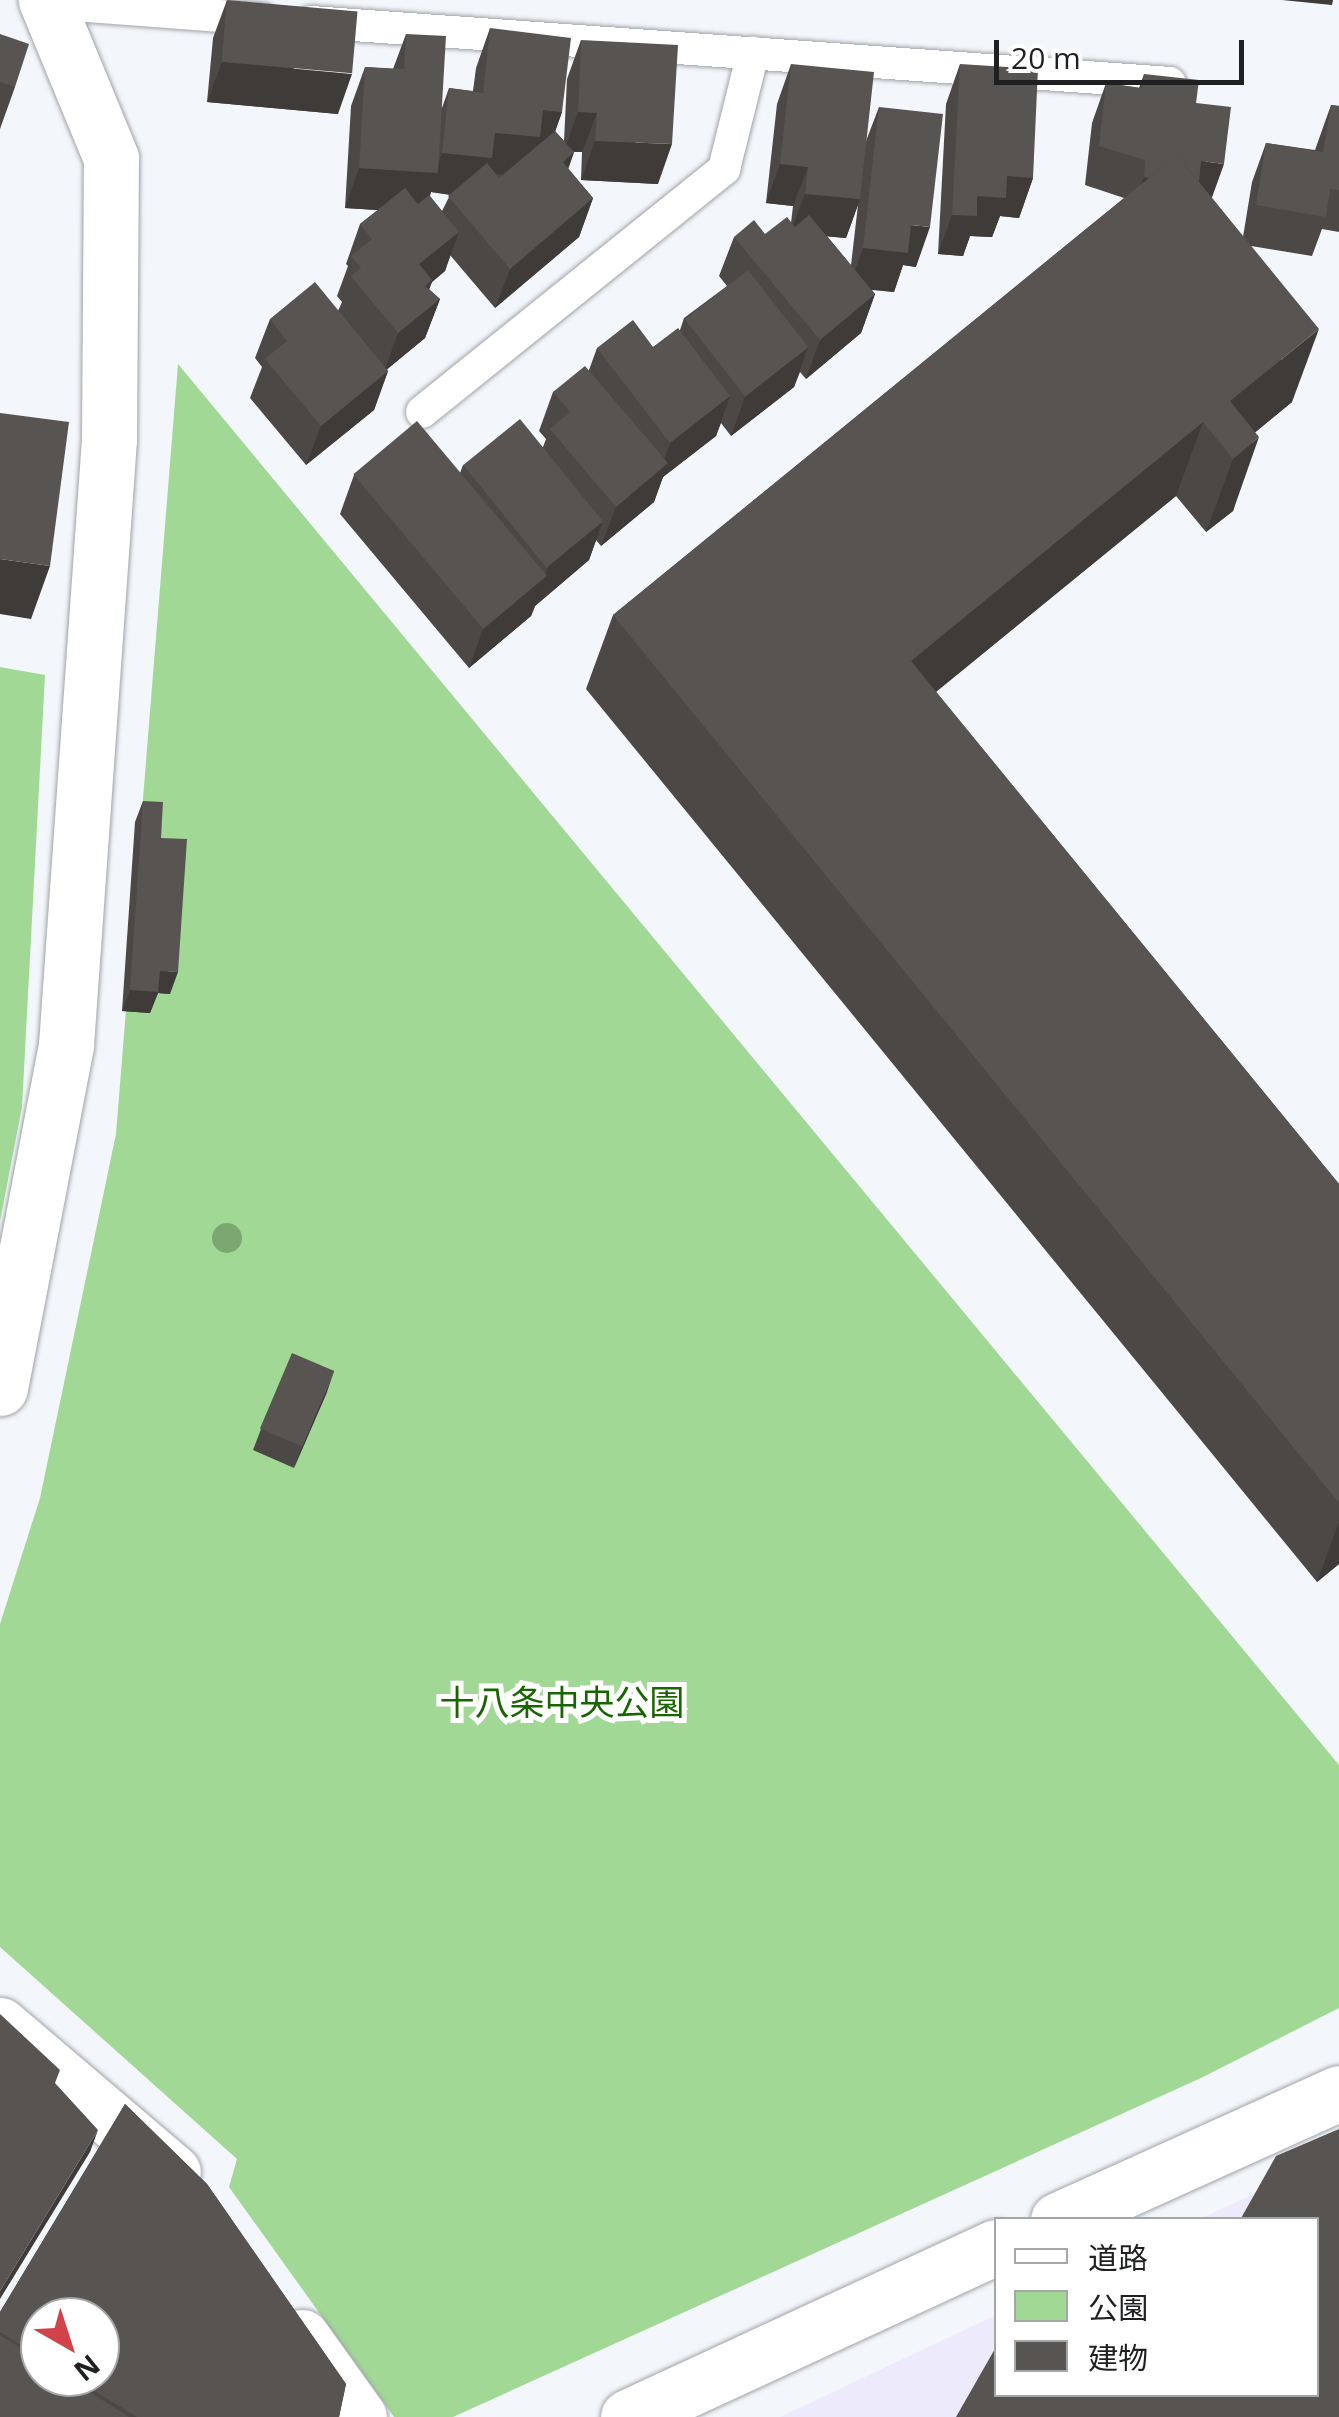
<!DOCTYPE html>
<meta charset="utf-8">
<style>
body{margin:0}
#map{position:relative;width:1339px;height:2417px;overflow:hidden;background:#f3f7fc;font-family:"Open Sans","Noto Sans JP",sans-serif}
div>[style]{position:absolute}
.commercial>*{inset:0;background:#edeafb}
.green>*{inset:0;background:#a2d896}
.roads{filter:drop-shadow(0 0 2px #9fa3a7) drop-shadow(0 0 2px #9fa3a7)}
.lane>*{height:32px;margin:-16px;padding:0 16px;transform-origin:16px;border-radius:16px;background:#fff}
.street>*{height:55px;margin:-27.5px;padding:0 27.5px;transform-origin:27.5px;border-radius:27.5px;background:#fff}
.secondary>*{height:55px;margin:-27.5px;padding:0 27.5px;transform-origin:27.5px;border-radius:27.5px;background:#fff}
.trees>*{width:30px;height:30px;margin:-15px;border-radius:50%;background:#7ba771}
.wall>*{inset:0;background:#4c4846}
.shaded-wall>*{inset:0;background:#3e3b39}
.building>*{inset:0;background:#585451;transform-origin:0 0}
span{translate:-50% -50%;white-space:nowrap;text-align:center;line-height:1.15;-webkit-text-stroke:10px #fff;paint-order:stroke}
.park-label{font-size:35px;color:#196500}
.legend{position:absolute;left:994px;top:2217px;width:325px;height:180px;box-sizing:border-box;background:#fff;border:2px solid #a5a6a6;margin:0;padding:12px 18px;list-style:none;font-size:30px;color:#1e2021}
.legend li{display:flex;align-items:center;gap:20px;height:50px}
.legend b{width:50px;border:2px solid #a5a6a6}
.north{position:absolute;left:20px;top:2297px;width:100px;height:100px;box-sizing:border-box;background:#fff;border:2px solid #a5a6a6;border-radius:50%;rotate:141deg;font-size:28px;font-weight:700;line-height:40px;text-align:center;color:#1e2021}
.north::after{content:'';display:block;margin:auto;width:35px;height:45px;background:#d24249;clip-path:polygon(50% 0,100% 100%,50% 72%,0 100%)}
.scale{position:absolute;left:994px;top:40px;width:250px;height:45px;box-sizing:border-box;border:5px solid #1e2021;border-top:0;padding-left:12px;font-size:30px;line-height:35px;white-space:nowrap;color:#1e2021;-webkit-text-stroke:8px #fff;paint-order:stroke}
</style>
<div id="map">
<div class="commercial">
<div style="clip-path:polygon(1339px 2154px,1339px 2417px,780px 2417px,996px 2315px,996px 2394px,1316px 2394px,1316px 2220px,1200px 2219px)"></div>
</div>
<div class="green">
<div style="clip-path:polygon(178px 364px,1339px 1765px,1339px 2008px,1201px 2078px,453px 2417px,394px 2417px,229px 2187px,237px 2159px,0 1947px,0 1624px,40px 1498px,116px 1134px)"></div>
<div style="clip-path:polygon(0 667px,45px 675px,22px 1107px,0 1221px)"></div>
</div>
<div class="roads">
<div class="lane">
<div style="left:47px;top:3px;width:216px;rotate:4.3deg"></div>
<div style="left:311px;top:22px;width:861px;rotate:4.06deg"></div>
<div style="left:422px;top:412px;width:388px;rotate:-38.8deg"></div>
<div style="left:724px;top:169px;width:120px;rotate:-76deg"></div>
</div>
<div class="street">
<div style="left:0;top:1388px;width:349px;rotate:-79.1deg"></div>
<div style="left:66px;top:1045px;width:608px;rotate:-85.94deg"></div>
<div style="left:109px;top:439px;width:281px;rotate:-89.6deg"></div>
<div style="left:111px;top:158px;width:171px;rotate:-112.4deg"></div>
<div style="left:0;top:2025px;width:227px;rotate:40.4deg"></div>
<div style="left:302px;top:2337px;width:98px;rotate:54.5deg"></div>
</div>
<div class="secondary">
<div style="left:1058px;top:2220px;width:308px;rotate:-24.3deg"></div>
<div style="left:628px;top:2417px;width:405px;rotate:-24.8deg"></div>
</div>
</div>
<div class="trees">
<div style="left:227px;top:1238px"></div>
</div>
<div class="wall">
<div style="clip-path:polygon(227px 0,338px 114px,207px 102px,213px 38px)"></div>
<div style="clip-path:polygon(evenodd,490px 28px,562px 112px,555px 131px,564px 141px,567px 79px,581px 40px,658px 184px,581px 180px,582px 152px,574px 152px,568px 169px,593px 198px,579px 237px,495px 308px,450px 255px,445px 271px,432px 282px,429px 289px,440px 299px,425px 338px,387px 369px,388px 371px,374px 410px,306px 465px,250px 398px,262px 367px,255px 358px,270px 319px,338px 311px,342px 302px,337px 296px,348px 266px,346px 264px,360px 224px,378px 210px,345px 208px,351px 106px,365px 67px,393px 69px,406px 34px,442px 108px,449px 88px,473px 91px,476px 68px,490px 28px,431px 192px,450px 195px,442px 211px,430px 196px,431px 192px)"></div>
<div style="clip-path:polygon(0 34px,15px 87px,0 129px)"></div>
<div style="clip-path:polygon(evenodd,791px 64px,866px 141px,879px 107px,916px 267px,903px 265px,894px 292px,872px 290px,875px 294px,861px 333px,806px 379px,800px 372px,794px 387px,731px 436px,721px 423px,716px 436px,663px 477px,654px 502px,601px 546px,596px 540px,589px 560px,535px 606px,531px 616px,469px 668px,340px 514px,354px 475px,460px 473px,463px 465px,543px 447px,546px 439px,539px 431px,553px 392px,589px 370px,597px 348px,653px 347px,680px 330px,684px 318px,727px 286px,719px 276px,734px 237px,765px 234px,791px 223px,793px 206px,766px 203px,777px 104px,791px 64px,858px 205px,851px 265px,827px 236px,846px 238px,858px 205px)"></div>
<div style="clip-path:polygon(960px 64px,1033px 178px,1019px 218px,1000px 216px,992px 237px,970px 236px,963px 256px,938px 254px,946px 104px)"></div>
<div style="clip-path:polygon(1144px 74px,1196px 103px,1212px 198px,1243px 237px,1252px 182px,1266px 143px,1315px 150px,1331px 105px,1339px 106px,1339px 232px,1322px 229px,1312px 256px,1251px 246px,1292px 402px,1255px 432px,1233px 511px,1206px 532px,1176px 496px,936px 692px,1339px 1184px,1339px 1564px,1317px 1582px,586px 689px,613px 615px,1124px 198px,1085px 185px,1092px 123px,1106px 83px,1139px 88px)"></div>
<div style="clip-path:polygon(143px 801px,161px 838px,170px 994px,158px 993px,150px 1013px,122px 1011px,135px 822px)"></div>
<div style="clip-path:polygon(327px 1392px,294px 1468px,253px 1450px,261px 1429px)"></div>
<div style="clip-path:polygon(evenodd,125px 2104px,207px 2184px,346px 2384px,339px 2417px,0 2417px,0 2312px,125px 2104px,40px 2317px,100px 2317px,100px 2377px,40px 2377px,40px 2317px)"></div>
</div>
<div class="shaded-wall">
<div style="clip-path:polygon(1282px 0,1333px 0,1332px 5px)"></div>
<div style="clip-path:polygon(222px 62px,352px 74px,338px 114px,207px 102px)"></div>
<div style="clip-path:polygon(543px 110px,562px 112px,548px 152px,526px 177px,487px 173px,478px 198px,431px 192px,424px 213px,345px 208px,359px 168px,435px 173px,442px 153px)"></div>
<div style="clip-path:polygon(578px 112px,597px 113px,582px 152px,564px 151px)"></div>
<div style="clip-path:polygon(595px 141px,672px 144px,658px 184px,581px 180px)"></div>
<div style="clip-path:polygon(574px 152px,560px 192px,563px 162px)"></div>
<div style="clip-path:polygon(1201px 161px,1224px 164px,1210px 203px,1130px 217px,1144px 177px)"></div>
<div style="clip-path:polygon(780px 164px,808px 167px,793px 206px,766px 203px)"></div>
<div style="clip-path:polygon(1007px 176px,1033px 178px,1019px 218px,1000px 216px,992px 237px,970px 236px,963px 256px,938px 254px,952px 215px)"></div>
<div style="clip-path:polygon(805px 194px,860px 199px,846px 238px,790px 233px)"></div>
<div style="clip-path:polygon(593px 198px,579px 237px,495px 308px,510px 269px)"></div>
<div style="clip-path:polygon(911px 225px,930px 227px,916px 267px,903px 265px,894px 292px,849px 287px,863px 248px)"></div>
<div style="clip-path:polygon(459px 232px,445px 271px,432px 282px,419px 315px,440px 299px,425px 338px,384px 372px,398px 333px,419px 264px)"></div>
<div style="clip-path:polygon(875px 294px,861px 333px,806px 379px,820px 340px)"></div>
<div style="clip-path:polygon(1319px 329px,1292px 402px,1229px 454px,1230px 401px)"></div>
<div style="clip-path:polygon(808px 347px,794px 387px,731px 436px,745px 397px)"></div>
<div style="clip-path:polygon(388px 371px,374px 410px,306px 465px,321px 426px)"></div>
<div style="clip-path:polygon(730px 396px,716px 436px,663px 477px,654px 502px,601px 546px,616px 507px,661px 469px,670px 443px)"></div>
<div style="clip-path:polygon(1203px 422px,1176px 496px,884px 734px,911px 661px)"></div>
<div style="clip-path:polygon(1259px 437px,1233px 511px,1206px 532px,1233px 459px)"></div>
<div style="clip-path:polygon(603px 521px,589px 560px,535px 606px,531px 616px,469px 668px,483px 629px,545px 577px,548px 567px)"></div>
<div style="clip-path:polygon(0 559px,50px 566px,31px 619px,0 614px)"></div>
<div style="clip-path:polygon(160px 971px,178px 972px,170px 994px,158px 993px,150px 1013px,122px 1011px,130px 990px)"></div>
<div style="clip-path:polygon(334px 1371px,327px 1392px,294px 1468px,302px 1447px)"></div>
<div style="clip-path:polygon(1339px 1522px,1339px 1564px,1317px 1582px)"></div>
<div style="clip-path:polygon(98px 2130px,90px 2152px,0 2299px,0 2291px)"></div>
</div>
<div class="building">
<div style="left:227px;top:0;width:131px;height:62px;rotate:5deg"></div>
<div style="clip-path:polygon(490px 28px,571px 38px,562px 112px,543px 110px,540px 137px,495px 133px,492px 158px,442px 153px,449px 88px,483px 93px)"></div>
<div style="clip-path:polygon(0 34px,29px 44px,15px 87px,0 82px)"></div>
<div style="clip-path:polygon(406px 34px,446px 36px,438px 173px,359px 168px,365px 67px,404px 69px)"></div>
<div style="clip-path:polygon(581px 40px,678px 45px,672px 144px,595px 141px,597px 113px,578px 112px)"></div>
<div style="clip-path:polygon(791px 64px,874px 72px,860px 199px,805px 194px,808px 167px,780px 164px)"></div>
<div style="clip-path:polygon(960px 64px,1038px 69px,1033px 178px,1007px 176px,1006px 198px,977px 196px,977px 216px,952px 215px)"></div>
<div style="clip-path:polygon(1144px 74px,1199px 80px,1196px 103px,1231px 107px,1224px 164px,1201px 161px,1199px 182px,1177px 155px,1149px 178px,1144px 177px,1145px 160px,1099px 146px,1106px 83px,1142px 88px)"></div>
<div style="clip-path:polygon(1331px 105px,1339px 106px,1339px 190px,1330px 189px,1326px 217px,1256px 205px,1266px 143px,1323px 152px)"></div>
<div style="clip-path:polygon(879px 107px,943px 114px,930px 227px,911px 225px,908px 253px,863px 248px)"></div>
<div style="clip-path:polygon(555px 131px,574px 152px,563px 162px,593px 198px,510px 269px,448px 196px,487px 163px,499px 178px)"></div>
<div style="clip-path:polygon(1177px 155px,1319px 329px,1230px 401px,1259px 437px,1233px 459px,1203px 422px,911px 661px,1339px 1184px,1339px 1503px,613px 615px)"></div>
<div style="clip-path:polygon(405px 188px,418px 204px,429px 195px,459px 232px,419px 264px,432px 280px,425px 286px,440px 299px,398px 333px,351px 276px,361px 268px,351px 256px,372px 239px,360px 224px)"></div>
<div style="clip-path:polygon(809px 215px,875px 294px,820px 340px,734px 237px,754px 220px,765px 234px,787px 217px,795px 227px)"></div>
<div style="left:748px;top:270px;width:98px;height:80px;rotate:52deg"></div>
<div style="clip-path:polygon(315px 282px,388px 371px,321px 426px,265px 359px,287px 341px,270px 319px)"></div>
<div style="clip-path:polygon(633px 320px,653px 347px,678px 328px,730px 396px,670px 443px,597px 348px)"></div>
<div style="clip-path:polygon(585px 366px,668px 463px,616px 507px,550px 429px,570px 412px,553px 392px)"></div>
<div style="clip-path:polygon(0 413px,69px 422px,50px 566px,0 559px)"></div>
<div style="left:520px;top:419px;width:132px;height:73px;rotate:51deg"></div>
<div style="left:417px;top:421px;width:202px;height:83px;rotate:50deg"></div>
<div style="clip-path:polygon(143px 801px,163px 802px,161px 838px,187px 839px,178px 972px,160px 971px,158px 992px,130px 990px)"></div>
<div style="left:292px;top:1353px;width:46px;height:82px;rotate:23deg"></div>
<div style="clip-path:polygon(0 2014px,60px 2070px,55px 2083px,98px 2130px,0 2291px)"></div>
<div style="clip-path:polygon(125px 2104px,207px 2184px,346px 2384px,339px 2417px,137px 2417px,72px 2377px,100px 2377px,100px 2317px,40px 2317px,40px 2357px,0 2332px,0 2312px)"></div>
<div style="clip-path:polygon(1339px 2129px,1339px 2417px,956px 2417px,996px 2347px,996px 2394px,1316px 2394px,1316px 2220px,1240px 2220px,1276px 2156px)"></div>
<div style="clip-path:polygon(0 2335px,40px 2360px,40px 2377px,66px 2377px,129px 2417px,0 2417px)"></div>
</div>
<div class="park-label">
<span style="left:562px;top:1702px">十八条中央公園</span>
</div>
<ul class="legend">
<li><b style="height:12px;background:#fff"></b>道路</li>
<li><b style="height:28px;background:#a2d896"></b>公園</li>
<li><b style="height:28px;background:#585451"></b>建物</li>
</ul>
<div class="north">N</div>
<div class="scale">20 m</div>
</div>
